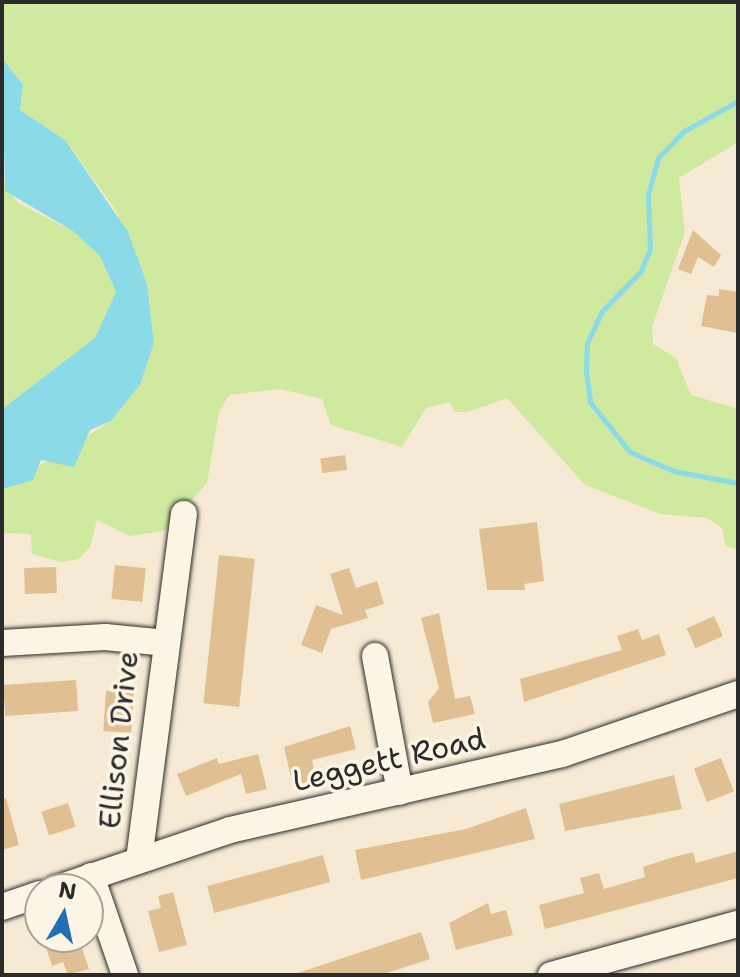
<!DOCTYPE html>
<style>
body{margin:0}
#map{position:relative;width:740px;height:977px;overflow:hidden;background:#f6ead5;font-family:"Shantell Sans",sans-serif}
div>[style]{position:absolute}
.green>*{inset:0;background:#cfe99f}
.water>*{inset:0;background:#8adae7}
.stream>*{height:5px;margin:-2.5px;padding:0 2.5px;transform-origin:2.5px;border-radius:2.5px;background:#8adae7}
.building>*{inset:0;background:#e0c093;transform-origin:0 0}
.roads{filter:drop-shadow(0 0 2px #2b2b2b) drop-shadow(0 0 2px #2b2b2b)}
.minor>*{height:26px;margin:-13px;padding:0 13px;transform-origin:13px;border-radius:13px;background:#fcf5e5}
span{translate:-50% -50%;white-space:nowrap;text-align:center;line-height:1.15;-webkit-text-stroke:7px #fcf5e5;paint-order:stroke}
.street-label{font-size:30px;color:#2b2b2b}
.frame{position:absolute;inset:0;border:4px solid #2b2b2b;pointer-events:none}
.north{position:absolute;left:24px;top:873px;width:80px;height:80px;box-sizing:border-box;background:#fcf5e5;border:2px solid #a8a49b;border-radius:50%;rotate:9deg;font-size:22px;font-weight:700;line-height:32px;text-align:center;color:#2b2b2b}
.north::after{content:'';display:block;margin:auto;width:28px;height:36px;background:#1f6fb2;clip-path:polygon(50% 0,100% 100%,50% 72%,0 100%)}
</style>
<div id="map">
<div class="green">
<div style="clip-path:polygon(2px 2px,738px 2px,738px 142px,679px 178px,685px 232px,652px 327px,653px 344px,676px 358px,691px 395px,738px 409px,738px 550px,726px 546px,722px 528px,707px 518px,661px 514px,585px 485px,507px 398px,468px 412px,455px 412px,449px 402px,426px 408px,402px 447px,331px 425px,322px 399px,280px 389px,229px 395px,219px 412px,207px 483px,164px 531px,129px 536px,97px 520px,90px 547px,79px 559px,61px 562px,32px 554px,31px 534px,2px 533px,2px 489px,111px 421px,140px 385px,154px 343px,147px 284px,115px 209px,65px 140px,20px 110px,23px 85px,2px 58px)"></div>
<div style="clip-path:polygon(2px 180px,18px 203px,73px 231px,100px 256px,116px 292px,95px 338px,2px 409px)"></div>
</div>
<div class="water">
<div style="clip-path:polygon(2px 58px,23px 85px,20px 110px,65px 140px,128px 232px,147px 284px,154px 343px,140px 385px,111px 421px,90px 430px,74px 467px,41px 460px,33px 480px,2px 489px,2px 409px,95px 338px,116px 292px,100px 256px,73px 231px,5px 191px)"></div>
</div>
<div class="stream">
<div style="left:738px;top:101px;width:62px;rotate:150.9deg"></div>
<div style="left:684px;top:131px;width:37px;rotate:134deg"></div>
<div style="left:658px;top:158px;width:38px;rotate:105deg"></div>
<div style="left:648px;top:195px;width:54px;rotate:87.9deg"></div>
<div style="left:650px;top:249px;width:25px;rotate:113deg"></div>
<div style="left:640px;top:272px;width:54px;rotate:134.3deg"></div>
<div style="left:602px;top:311px;width:35px;rotate:115deg"></div>
<div style="left:587px;top:343px;width:29px;rotate:92deg"></div>
<div style="left:586px;top:372px;width:30px;rotate:82deg"></div>
<div style="left:590px;top:402px;width:64px;rotate:51.3deg"></div>
<div style="left:630px;top:452px;width:48px;rotate:23.4deg"></div>
<div style="left:674px;top:471px;width:65px;rotate:10.6deg"></div>
</div>
<div class="building">
<div style="clip-path:polygon(693px 230px,721px 255px,714px 267px,698px 257px,691px 274px,678px 269px)"></div>
<div style="clip-path:polygon(719px 289px,738px 292px,737px 333px,701px 326px,707px 295px,719px 296px)"></div>
<div style="left:345px;top:455px;width:15px;height:25px;rotate:82deg"></div>
<div style="clip-path:polygon(537px 522px,544px 581px,524px 584px,525px 590px,487px 590px,479px 529px)"></div>
<div style="left:219px;top:555px;width:36px;height:149px;rotate:6deg"></div>
<div style="left:115px;top:565px;width:31px;height:34px;rotate:6deg"></div>
<div style="left:56px;top:567px;width:26px;height:32px;rotate:88deg"></div>
<div style="clip-path:polygon(349px 568px,356px 588px,377px 581px,384px 604px,365px 610px,368px 618px,331px 629px,322px 653px,301px 645px,316px 605px,343px 615px,330px 574px)"></div>
<div style="clip-path:polygon(439px 613px,455px 699px,470px 696px,475px 714px,433px 723px,428px 702px,439px 688px,421px 618px)"></div>
<div style="left:714px;top:616px;width:22px;height:30px;rotate:66deg"></div>
<div style="clip-path:polygon(638px 629px,642px 640px,659px 634px,666px 655px,524px 702px,520px 679px,622px 650px,617px 636px)"></div>
<div style="left:76px;top:680px;width:31px;height:73px;rotate:86deg"></div>
<div style="left:106px;top:691px;width:28px;height:40px;rotate:4deg"></div>
<div style="clip-path:polygon(350px 726px,356px 749px,312px 760px,317px 780px,293px 786px,284px 747px)"></div>
<div style="clip-path:polygon(258px 754px,267px 789px,246px 794px,241px 774px,186px 796px,177px 774px,217px 758px,219px 764px)"></div>
<div style="left:721px;top:758px;width:36px;height:29px;rotate:69deg"></div>
<div style="clip-path:polygon(674px 775px,682px 809px,565px 831px,559px 804px)"></div>
<div style="clip-path:polygon(6px 798px,19px 845px,2px 850px,2px 799px)"></div>
<div style="left:68px;top:803px;width:25px;height:28px;rotate:72deg"></div>
<div style="clip-path:polygon(526px 808px,535px 839px,361px 880px,355px 850px,466px 829px)"></div>
<div style="clip-path:polygon(738px 851px,738px 878px,545px 929px,539px 905px,584px 893px,580px 878px,599px 873px,604px 889px,645px 877px,643px 867px,670px 858px,693px 852px,696px 863px)"></div>
<div style="left:323px;top:855px;width:28px;height:120px;rotate:75deg"></div>
<div style="clip-path:polygon(173px 892px,187px 945px,159px 952px,148px 911px,161px 908px,158px 896px)"></div>
<div style="clip-path:polygon(488px 903px,491px 914px,506px 910px,513px 935px,456px 950px,449px 923px)"></div>
<div style="clip-path:polygon(421px 932px,430px 959px,381px 975px,292px 975px)"></div>
<div style="clip-path:polygon(56px 937px,78px 937px,89px 969px,68px 975px,63px 962px,52px 966px,44px 941px)"></div>
</div>
<div class="roads">
<div class="minor">
<div style="left:2px;top:643px;width:103px;rotate:-3.3deg"></div>
<div style="left:105px;top:637px;width:62px;rotate:5.5deg"></div>
<div style="left:375px;top:656px;width:138px;rotate:79.6deg"></div>
<div style="left:139px;top:860px;width:349px;rotate:-82.6deg"></div>
<div style="left:91px;top:876px;width:105px;rotate:71deg"></div>
<div style="left:55px;top:889px;width:185px;rotate:-18.6deg"></div>
<div style="left:230px;top:830px;width:341px;rotate:-12.9deg"></div>
<div style="left:562px;top:754px;width:186px;rotate:-18.8deg"></div>
<div style="left:2px;top:907px;width:40px;rotate:-18.9deg"></div>
<div style="left:551px;top:975px;width:194px;rotate:-15.3deg"></div>
</div>
</div>
<div class="street-label">
<span style="left:119px;top:740px;rotate:-84deg">Ellison Drive</span>
<span style="left:389px;top:760px;rotate:-13deg">Leggett Road</span>
</div>
<div class="frame"></div>
<div class="north">N</div>
</div>
